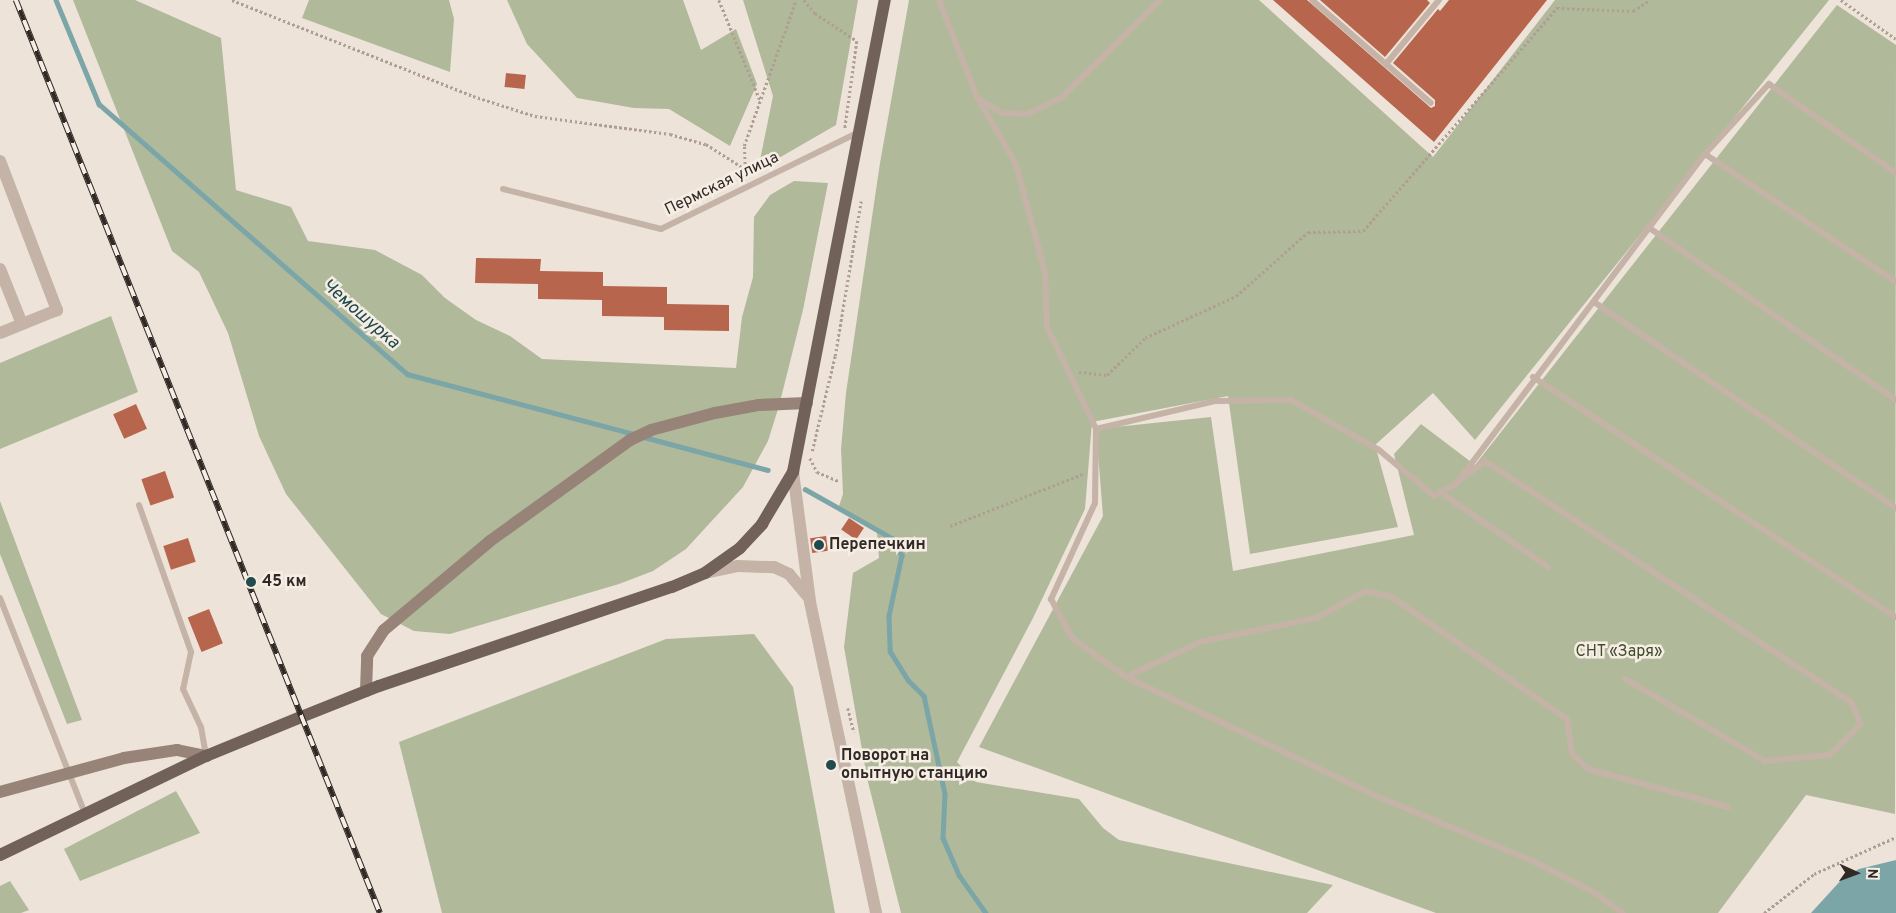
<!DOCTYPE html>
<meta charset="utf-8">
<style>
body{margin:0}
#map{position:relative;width:1896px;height:913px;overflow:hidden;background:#ede3d9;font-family:Overpass,sans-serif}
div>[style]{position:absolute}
.green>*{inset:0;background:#b0ba9b}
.water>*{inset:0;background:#7ba5a7}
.stream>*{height:4.5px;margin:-2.25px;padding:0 2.25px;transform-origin:2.25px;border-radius:2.25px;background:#7ba5a7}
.building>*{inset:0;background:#b7664d;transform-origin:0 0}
.path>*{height:2.5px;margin-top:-1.25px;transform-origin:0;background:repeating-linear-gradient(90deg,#af9e91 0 2.5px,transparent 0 5px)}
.service>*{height:6px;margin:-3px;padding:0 3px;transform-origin:3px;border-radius:3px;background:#c4b3a6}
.minor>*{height:12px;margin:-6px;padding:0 6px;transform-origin:6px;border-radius:6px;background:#c4b3a6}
.tertiary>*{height:12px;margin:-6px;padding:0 6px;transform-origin:6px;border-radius:6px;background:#c4b3a6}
.secondary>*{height:12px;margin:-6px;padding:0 6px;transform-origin:6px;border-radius:6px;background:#978378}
.primary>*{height:12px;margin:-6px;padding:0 6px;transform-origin:6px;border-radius:6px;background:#716159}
.rail>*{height:5.5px;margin-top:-2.75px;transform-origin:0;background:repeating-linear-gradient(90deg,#f6ede4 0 11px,#312926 0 22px);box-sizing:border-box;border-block:1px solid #312926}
.dots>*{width:14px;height:14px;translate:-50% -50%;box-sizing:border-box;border:2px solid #f6ede4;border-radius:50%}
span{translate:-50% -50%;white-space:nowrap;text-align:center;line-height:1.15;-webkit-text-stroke:5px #f6ede4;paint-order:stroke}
.street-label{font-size:16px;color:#312926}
.poi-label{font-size:16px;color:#312926;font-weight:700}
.left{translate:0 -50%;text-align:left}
.park-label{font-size:16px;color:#414c2d}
.water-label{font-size:18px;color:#214a4d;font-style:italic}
.north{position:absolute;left:1831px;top:848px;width:50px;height:50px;-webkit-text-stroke:4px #f6ede4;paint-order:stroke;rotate:92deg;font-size:14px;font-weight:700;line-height:20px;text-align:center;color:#312926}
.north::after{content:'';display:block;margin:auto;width:18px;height:22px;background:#312926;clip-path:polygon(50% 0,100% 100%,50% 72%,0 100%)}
</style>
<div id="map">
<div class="green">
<div style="clip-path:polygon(73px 0,135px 0,221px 38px,236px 190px,291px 207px,308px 241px,375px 250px,422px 275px,445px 298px,476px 320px,510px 336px,542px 359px,736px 368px,742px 317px,753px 277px,754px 217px,770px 195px,794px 181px,828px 183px,803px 310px,779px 406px,768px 441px,743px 487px,686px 549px,653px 571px,619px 584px,450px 634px,414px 631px,381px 614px,286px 494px,259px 436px,228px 333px,199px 272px,172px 251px)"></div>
<div style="clip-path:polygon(309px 0,449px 0,454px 19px,450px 72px,302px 18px)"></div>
<div style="clip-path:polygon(507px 0,683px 0,701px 50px,736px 29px,757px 84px,730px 146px,669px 109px,634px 108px,577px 98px,527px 44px)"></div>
<div style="clip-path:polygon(743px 0,858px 0,836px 125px,758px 170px,773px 96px)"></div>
<div style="clip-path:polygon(909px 0,1259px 0,1433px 157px,1555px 0,1829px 0,1475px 440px,1433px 393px,1375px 445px,1398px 527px,1250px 554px,1228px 396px,1092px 422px,1085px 509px,1033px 618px,957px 762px,976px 782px,1079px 799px,1103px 828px,1119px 840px,1333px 885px,1307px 913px,901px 913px,867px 778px,844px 647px,853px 573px,879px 558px,877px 533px,838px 509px,843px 494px,841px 449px,846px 393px,880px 163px)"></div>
<div style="clip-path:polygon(1837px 5px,1896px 45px,1895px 814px,1806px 795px,1718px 913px,1436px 913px,979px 747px,1103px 516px,1096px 429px,1211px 417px,1233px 571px,1414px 535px,1394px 454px,1421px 424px,1475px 465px)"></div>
<div style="clip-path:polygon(111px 316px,138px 392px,0 449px,0 363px)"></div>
<div style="clip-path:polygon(0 501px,82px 720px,67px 724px,0 554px)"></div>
<div style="clip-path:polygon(754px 634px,793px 687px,835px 913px,442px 913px,399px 742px,666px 639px)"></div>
<div style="clip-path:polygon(176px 791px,200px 833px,80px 881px,64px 849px)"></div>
<div style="clip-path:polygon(10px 881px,29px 910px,21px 913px,0 913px,0 886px)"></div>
</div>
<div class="water">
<div style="clip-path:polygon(1896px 860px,1896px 913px,1811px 913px,1843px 878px,1859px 869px)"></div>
</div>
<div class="stream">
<div style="left:56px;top:0;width:113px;rotate:67.5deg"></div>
<div style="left:99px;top:104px;width:410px;rotate:41.2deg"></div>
<div style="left:407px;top:374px;width:235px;rotate:14.8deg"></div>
<div style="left:644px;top:437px;width:128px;rotate:14.9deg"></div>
<div style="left:805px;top:489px;width:100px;rotate:29.4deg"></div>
<div style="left:892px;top:538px;width:20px;rotate:60deg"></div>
<div style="left:902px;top:555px;width:62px;rotate:102deg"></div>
<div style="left:889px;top:616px;width:35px;rotate:88deg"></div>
<div style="left:890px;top:651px;width:34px;rotate:58deg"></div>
<div style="left:908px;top:680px;width:23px;rotate:45deg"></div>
<div style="left:924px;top:696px;width:100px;rotate:77.9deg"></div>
<div style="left:945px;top:794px;width:44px;rotate:92.6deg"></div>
<div style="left:943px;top:838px;width:40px;rotate:66.6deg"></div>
<div style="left:959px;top:875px;width:47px;rotate:54.6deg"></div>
</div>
<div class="building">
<div style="clip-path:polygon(1273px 0,1307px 0,1431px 108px,1435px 106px,1435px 100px,1393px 63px,1438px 9px,1440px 11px,1449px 0,1547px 0,1434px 142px)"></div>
<div style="clip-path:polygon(1320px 0,1427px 0,1430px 3px,1385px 57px)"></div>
<div style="left:506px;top:73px;width:20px;height:14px;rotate:6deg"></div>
<div style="clip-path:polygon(476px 258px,541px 259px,540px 271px,603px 272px,603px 286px,667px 287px,667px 304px,729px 305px,729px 331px,664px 330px,664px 317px,602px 316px,602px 300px,538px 299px,538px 284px,475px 283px)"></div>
<div style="left:136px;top:404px;width:27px;height:25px;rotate:66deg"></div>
<div style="left:165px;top:471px;width:28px;height:25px;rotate:71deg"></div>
<div style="left:849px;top:518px;width:18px;height:14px;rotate:34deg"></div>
<div style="left:826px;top:536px;width:15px;height:16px;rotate:82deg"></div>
<div style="left:188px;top:538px;width:25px;height:26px;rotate:72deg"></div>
<div style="left:209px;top:609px;width:37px;height:23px;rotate:68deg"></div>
</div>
<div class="path">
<div style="left:232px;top:0;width:259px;rotate:21.7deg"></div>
<div style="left:473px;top:96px;width:65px;rotate:17.9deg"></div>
<div style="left:535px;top:116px;width:136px;rotate:7.6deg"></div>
<div style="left:670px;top:134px;width:37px;rotate:16deg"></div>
<div style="left:706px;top:144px;width:46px;rotate:32.7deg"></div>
<div style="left:719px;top:0;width:108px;rotate:67.7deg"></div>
<div style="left:804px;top:0;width:17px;rotate:50deg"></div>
<div style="left:815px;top:13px;width:50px;rotate:33.7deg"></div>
<div style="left:857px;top:41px;width:89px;rotate:97.8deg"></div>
<div style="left:1841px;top:0;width:67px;rotate:35.3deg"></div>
<div style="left:750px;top:175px;width:8px;rotate:-130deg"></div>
<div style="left:745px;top:169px;width:23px;rotate:-92deg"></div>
<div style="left:744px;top:146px;width:155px;rotate:-70.4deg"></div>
<div style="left:1079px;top:372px;width:28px;rotate:6deg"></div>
<div style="left:1107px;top:375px;width:53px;rotate:-44.2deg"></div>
<div style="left:1145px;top:338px;width:100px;rotate:-24.8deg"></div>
<div style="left:1236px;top:296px;width:96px;rotate:-41.6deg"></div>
<div style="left:1308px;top:232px;width:55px;rotate:-1deg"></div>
<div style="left:1363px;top:231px;width:296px;rotate:-49deg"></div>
<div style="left:1557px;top:8px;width:76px;rotate:2.3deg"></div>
<div style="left:1633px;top:11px;width:20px;rotate:-33deg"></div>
<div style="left:812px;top:451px;width:98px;rotate:-76.4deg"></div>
<div style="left:835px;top:356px;width:157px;rotate:-80.5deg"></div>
<div style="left:810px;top:458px;width:16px;rotate:63deg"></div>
<div style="left:817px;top:472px;width:23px;rotate:23deg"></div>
<div style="left:950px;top:526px;width:145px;rotate:-21.4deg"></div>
<div style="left:848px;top:708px;width:25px;rotate:76deg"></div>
<div style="left:1764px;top:913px;width:63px;rotate:-38deg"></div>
<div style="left:1814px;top:874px;width:90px;rotate:-24.3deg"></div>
</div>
<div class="service">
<div style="left:939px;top:0;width:104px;rotate:68.6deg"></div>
<div style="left:977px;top:97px;width:78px;rotate:59.8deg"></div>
<div style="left:1016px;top:164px;width:113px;rotate:75.1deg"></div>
<div style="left:1045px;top:273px;width:54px;rotate:87.9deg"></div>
<div style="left:1047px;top:327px;width:113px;rotate:64.3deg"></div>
<div style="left:1096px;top:429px;width:74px;rotate:90.8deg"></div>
<div style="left:1095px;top:503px;width:106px;rotate:114.6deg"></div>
<div style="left:1051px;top:599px;width:44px;rotate:61.7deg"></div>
<div style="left:1072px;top:638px;width:67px;rotate:35.8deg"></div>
<div style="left:1126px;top:677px;width:282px;rotate:25.4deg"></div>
<div style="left:1381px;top:798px;width:167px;rotate:22.6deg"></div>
<div style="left:1535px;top:862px;width:68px;rotate:27.3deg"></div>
<div style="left:1595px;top:893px;width:34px;rotate:36deg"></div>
<div style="left:1312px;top:0;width:157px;rotate:40.9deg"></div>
<div style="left:1386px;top:64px;width:83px;rotate:-50.4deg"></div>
<div style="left:977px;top:98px;width:29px;rotate:31deg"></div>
<div style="left:1002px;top:113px;width:26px;rotate:2deg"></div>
<div style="left:1028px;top:114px;width:37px;rotate:-26deg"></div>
<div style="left:1061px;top:98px;width:139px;rotate:-44.7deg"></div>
<div style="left:1705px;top:154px;width:230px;rotate:33.8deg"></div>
<div style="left:503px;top:189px;width:163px;rotate:14.2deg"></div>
<div style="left:661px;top:229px;width:220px;rotate:-26.1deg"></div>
<div style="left:1648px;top:227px;width:302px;rotate:34.9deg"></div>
<div style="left:1594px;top:302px;width:366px;rotate:34.3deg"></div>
<div style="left:1533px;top:377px;width:435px;rotate:33.5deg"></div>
<div style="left:1096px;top:429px;width:122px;rotate:-13.2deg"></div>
<div style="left:1215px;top:401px;width:76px;rotate:-0.8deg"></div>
<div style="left:1291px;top:400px;width:101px;rotate:29.6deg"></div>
<div style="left:1379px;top:450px;width:72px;rotate:39.9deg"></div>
<div style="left:1434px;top:496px;width:25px;rotate:-29deg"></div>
<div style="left:1456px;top:484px;width:413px;rotate:-53deg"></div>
<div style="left:1705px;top:154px;width:95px;rotate:-47.6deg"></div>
<div style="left:1769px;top:84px;width:155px;rotate:35deg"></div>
<div style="left:1463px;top:478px;width:28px;rotate:-38deg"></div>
<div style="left:1485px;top:461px;width:438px;rotate:33.4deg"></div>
<div style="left:1851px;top:702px;width:24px;rotate:66deg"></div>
<div style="left:1861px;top:724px;width:44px;rotate:135deg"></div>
<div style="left:1830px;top:755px;width:65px;rotate:174.7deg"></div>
<div style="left:1765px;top:761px;width:162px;rotate:-149.6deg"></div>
<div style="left:1440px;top:492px;width:131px;rotate:34.8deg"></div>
<div style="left:139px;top:505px;width:156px;rotate:70.5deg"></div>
<div style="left:191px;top:652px;width:38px;rotate:102deg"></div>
<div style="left:183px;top:689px;width:42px;rotate:64.7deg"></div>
<div style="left:201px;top:727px;width:29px;rotate:80deg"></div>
<div style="left:0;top:598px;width:232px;rotate:68.5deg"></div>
<div style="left:1126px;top:677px;width:82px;rotate:-25.3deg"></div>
<div style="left:1200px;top:642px;width:118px;rotate:-11.7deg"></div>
<div style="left:1316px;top:618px;width:57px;rotate:-28.4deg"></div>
<div style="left:1366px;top:591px;width:27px;rotate:13deg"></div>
<div style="left:1392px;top:597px;width:213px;rotate:34.9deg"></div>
<div style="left:1567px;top:719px;width:35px;rotate:82deg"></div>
<div style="left:1572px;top:754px;width:22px;rotate:43deg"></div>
<div style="left:1588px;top:769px;width:145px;rotate:15.2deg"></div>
</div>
<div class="minor">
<div style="left:0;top:161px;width:160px;rotate:69.1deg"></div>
<div style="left:57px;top:310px;width:61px;rotate:158deg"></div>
<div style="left:0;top:269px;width:59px;rotate:68.2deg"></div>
</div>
<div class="tertiary">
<div style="left:793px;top:472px;width:131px;rotate:82.5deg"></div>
<div style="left:810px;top:602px;width:318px;rotate:78deg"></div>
<div style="left:705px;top:573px;width:34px;rotate:-12deg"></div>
<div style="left:738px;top:566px;width:36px;rotate:2deg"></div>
<div style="left:774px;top:567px;width:17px;rotate:25deg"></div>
<div style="left:789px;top:574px;width:30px;rotate:50deg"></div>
</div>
<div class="secondary">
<div style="left:366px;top:691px;width:35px;rotate:-88deg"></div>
<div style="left:367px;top:656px;width:31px;rotate:-57deg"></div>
<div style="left:384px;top:630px;width:138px;rotate:-40deg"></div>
<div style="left:490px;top:541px;width:173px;rotate:-35.8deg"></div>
<div style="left:630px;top:440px;width:23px;rotate:-25deg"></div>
<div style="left:651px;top:430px;width:66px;rotate:-14.9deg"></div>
<div style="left:715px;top:413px;width:45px;rotate:-10.3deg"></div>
<div style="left:759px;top:405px;width:48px;rotate:-2.4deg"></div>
<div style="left:0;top:792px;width:129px;rotate:-15.3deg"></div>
<div style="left:124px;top:758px;width:54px;rotate:-8.6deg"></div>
<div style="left:177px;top:750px;width:30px;rotate:12deg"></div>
</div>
<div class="primary">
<div style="left:0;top:855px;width:229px;rotate:-25.7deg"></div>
<div style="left:206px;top:756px;width:103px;rotate:-22.3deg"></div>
<div style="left:301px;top:717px;width:84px;rotate:-21.7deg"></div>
<div style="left:379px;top:686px;width:309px;rotate:-18.7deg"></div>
<div style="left:672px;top:587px;width:36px;rotate:-23deg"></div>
<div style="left:705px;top:573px;width:43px;rotate:-35.5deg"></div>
<div style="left:740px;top:548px;width:33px;rotate:-47deg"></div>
<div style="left:762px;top:524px;width:61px;rotate:-59.2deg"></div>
<div style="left:793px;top:472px;width:481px;rotate:-79deg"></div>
</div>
<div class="rail">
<div style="left:16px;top:0;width:983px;rotate:68.26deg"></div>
</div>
<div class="dots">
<div style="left:819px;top:545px;background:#214a4d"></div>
<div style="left:251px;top:582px;background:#214a4d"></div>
<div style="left:831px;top:765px;background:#214a4d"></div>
</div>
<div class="street-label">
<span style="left:722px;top:184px;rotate:-26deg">Пермская улица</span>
</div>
<div class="poi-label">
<span class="left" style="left:829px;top:545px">Перепечкин</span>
<span class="left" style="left:262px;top:582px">45 км</span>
<span class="left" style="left:841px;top:765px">Поворот на<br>опытную станцию</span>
</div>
<div class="park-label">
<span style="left:1619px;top:652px">СНТ «Заря»</span>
</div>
<div class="water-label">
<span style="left:360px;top:315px;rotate:41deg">Чемошурка</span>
</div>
<div class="north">N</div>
</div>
